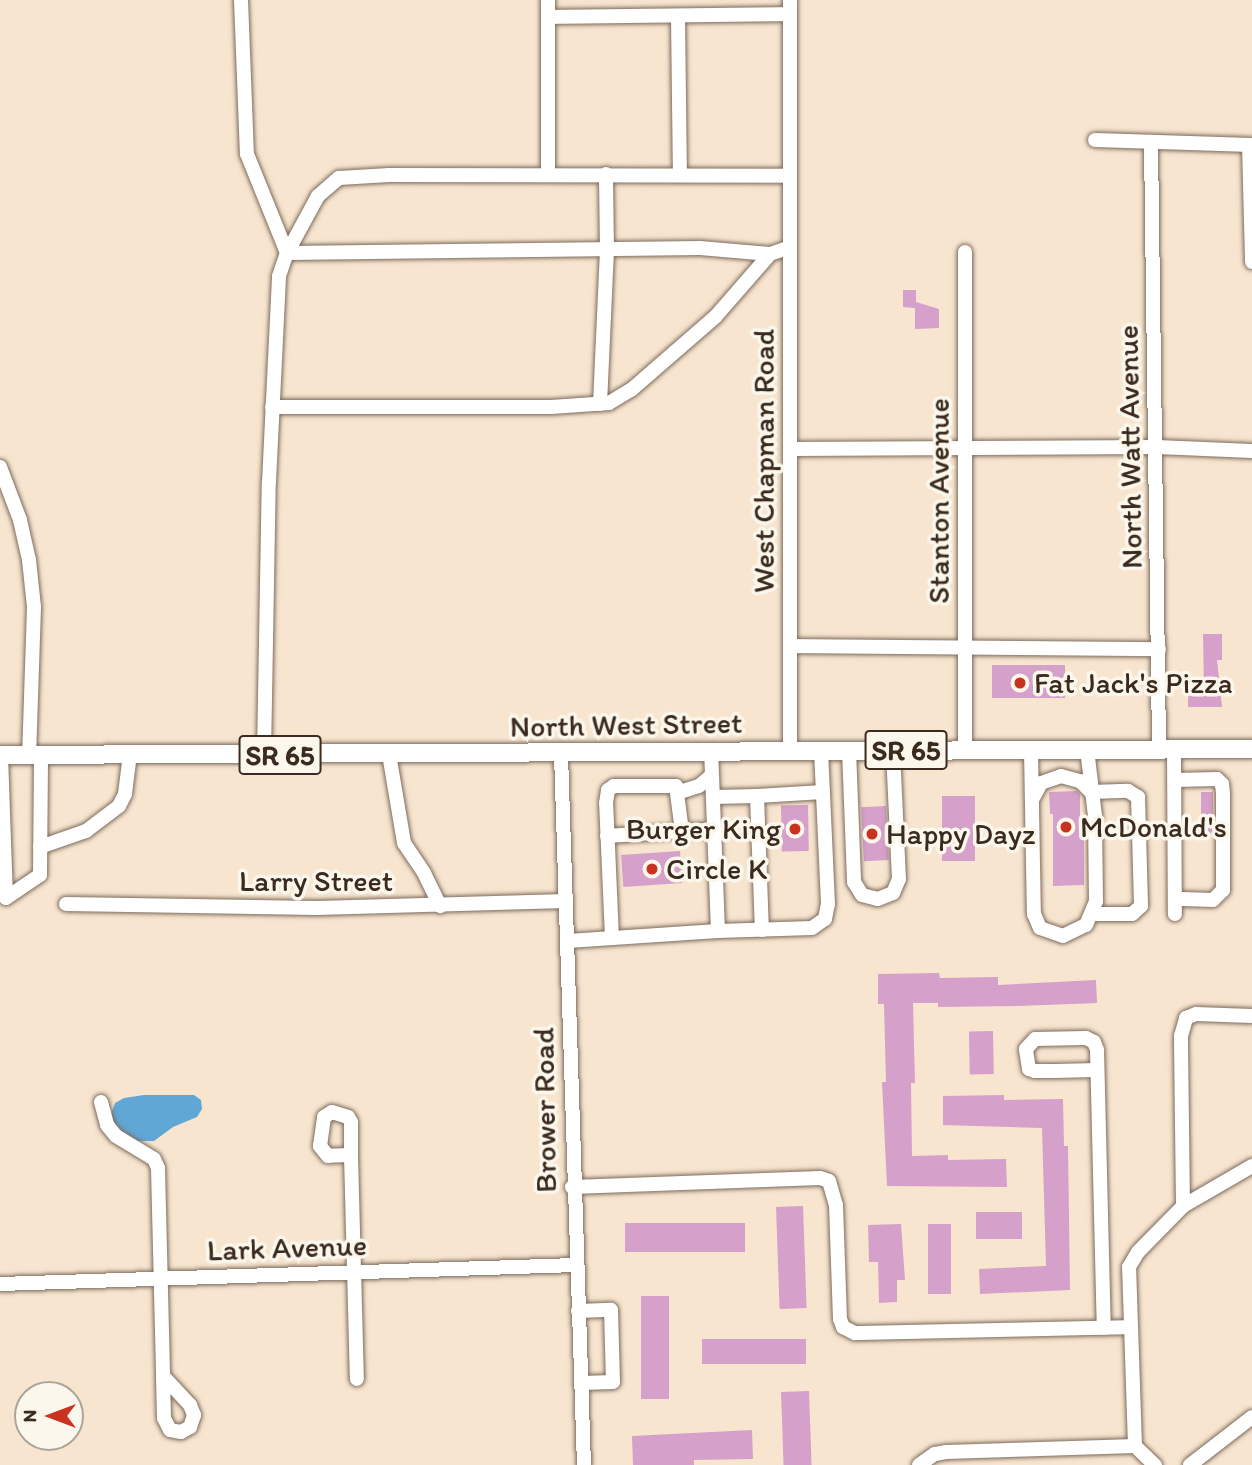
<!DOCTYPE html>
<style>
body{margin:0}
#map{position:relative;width:1252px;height:1465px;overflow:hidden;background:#f7e5cf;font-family:Itim,sans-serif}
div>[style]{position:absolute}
.water>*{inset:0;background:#60a7d6}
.building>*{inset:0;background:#d5a0c9;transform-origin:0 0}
.roads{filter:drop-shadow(0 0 2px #7d6b5c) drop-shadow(0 0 2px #7d6b5c)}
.minor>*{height:14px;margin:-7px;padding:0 7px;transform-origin:7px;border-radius:7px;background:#fff}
.major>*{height:18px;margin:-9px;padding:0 9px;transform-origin:9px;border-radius:9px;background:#fff}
.dots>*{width:19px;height:19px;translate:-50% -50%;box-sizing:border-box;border:4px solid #fbf7ec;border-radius:50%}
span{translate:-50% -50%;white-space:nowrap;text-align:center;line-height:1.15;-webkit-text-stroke:7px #fbf7ec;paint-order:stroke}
.shield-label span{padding:2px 5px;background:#fbf7ec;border:2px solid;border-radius:5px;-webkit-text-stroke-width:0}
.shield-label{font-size:28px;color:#3b2a1e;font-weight:700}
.street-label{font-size:30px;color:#3b2a1e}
.poi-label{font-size:30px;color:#3b2a1e}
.left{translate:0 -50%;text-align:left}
.right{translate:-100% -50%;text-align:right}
.north{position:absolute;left:14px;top:1381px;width:70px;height:70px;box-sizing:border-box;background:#fbf7ec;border:2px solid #aea59a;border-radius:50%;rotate:270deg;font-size:19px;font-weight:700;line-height:28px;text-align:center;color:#3b2a1e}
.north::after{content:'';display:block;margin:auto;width:24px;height:32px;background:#c8321e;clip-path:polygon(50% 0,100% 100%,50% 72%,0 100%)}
</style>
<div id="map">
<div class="water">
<div style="clip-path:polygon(144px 1095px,194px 1095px,201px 1100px,202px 1109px,197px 1117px,173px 1127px,154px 1141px,130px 1141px,110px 1117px,115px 1103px,124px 1098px)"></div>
</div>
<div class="building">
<div style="clip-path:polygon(903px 290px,916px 290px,916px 302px,939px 309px,939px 328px,915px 329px,915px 308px,903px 307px)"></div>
<div style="clip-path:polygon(1203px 634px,1222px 634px,1222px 660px,1217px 660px,1222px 707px,1188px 707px,1188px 689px,1204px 689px)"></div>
<div style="left:1065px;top:665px;width:33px;height:73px;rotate:90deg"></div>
<div style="clip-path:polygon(1077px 791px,1080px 794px,1080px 839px,1084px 839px,1084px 885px,1053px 886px,1053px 814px,1050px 814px,1049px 792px)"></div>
<div style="left:1213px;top:792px;width:42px;height:12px;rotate:90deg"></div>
<div style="left:975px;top:796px;width:65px;height:33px;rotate:90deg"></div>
<div style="left:808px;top:805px;width:46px;height:27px;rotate:89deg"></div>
<div style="left:886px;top:806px;width:54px;height:25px;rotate:87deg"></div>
<div style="left:680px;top:851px;width:32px;height:59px;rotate:86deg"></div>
<div style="clip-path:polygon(939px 973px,940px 978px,998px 977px,998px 985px,1096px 980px,1097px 1003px,1018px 1006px,938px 1007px,938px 1003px,913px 1003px,915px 1083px,911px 1083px,912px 1156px,948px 1155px,948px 1160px,1006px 1159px,1007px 1187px,887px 1186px,882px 1082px,886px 1082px,884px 1004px,878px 1004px,878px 974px)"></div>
<div style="left:993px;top:1031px;width:43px;height:24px;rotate:89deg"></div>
<div style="clip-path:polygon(1004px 1095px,1004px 1100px,1063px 1099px,1064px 1146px,1068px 1146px,1070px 1290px,980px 1294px,979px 1269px,1046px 1266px,1042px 1128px,943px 1125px,943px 1096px)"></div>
<div style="left:803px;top:1206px;width:102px;height:27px;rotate:88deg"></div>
<div style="left:1022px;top:1212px;width:27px;height:46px;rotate:90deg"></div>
<div style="left:745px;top:1223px;width:29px;height:120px;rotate:90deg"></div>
<div style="clip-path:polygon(901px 1224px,905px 1280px,897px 1280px,897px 1302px,879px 1303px,878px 1262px,869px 1262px,868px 1225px)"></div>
<div style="left:928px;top:1224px;width:23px;height:70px"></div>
<div style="left:641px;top:1296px;width:28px;height:103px"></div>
<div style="left:806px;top:1339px;width:25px;height:104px;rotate:90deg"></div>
<div style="left:809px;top:1391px;width:74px;height:28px;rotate:88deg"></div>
<div style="clip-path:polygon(752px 1430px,753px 1459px,694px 1460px,694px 1465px,633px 1465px,632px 1436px)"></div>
</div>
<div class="roads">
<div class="minor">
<div style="left:241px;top:0;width:154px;rotate:87.8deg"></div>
<div style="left:247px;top:154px;width:107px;rotate:68deg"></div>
<div style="left:287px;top:253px;width:413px;rotate:-0.7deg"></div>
<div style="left:700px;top:248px;width:70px;rotate:4.9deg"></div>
<div style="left:770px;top:254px;width:21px;rotate:-19deg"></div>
<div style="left:790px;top:0;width:750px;rotate:90deg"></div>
<div style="left:550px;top:17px;width:240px;rotate:-0.7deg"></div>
<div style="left:678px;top:17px;width:158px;rotate:89.3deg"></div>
<div style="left:1095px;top:140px;width:157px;rotate:1.8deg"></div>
<div style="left:1151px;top:143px;width:607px;rotate:89.24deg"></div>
<div style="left:1249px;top:145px;width:117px;rotate:88.5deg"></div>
<div style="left:548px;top:174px;width:174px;rotate:-90deg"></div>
<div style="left:965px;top:252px;width:497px;rotate:90deg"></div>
<div style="left:600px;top:404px;width:154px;rotate:-87.4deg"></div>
<div style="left:607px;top:250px;width:76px;rotate:-90.8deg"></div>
<div style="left:272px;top:407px;width:279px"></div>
<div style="left:551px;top:407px;width:58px;rotate:-3.9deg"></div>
<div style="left:609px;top:403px;width:26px;rotate:-31deg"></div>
<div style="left:631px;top:390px;width:113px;rotate:-41deg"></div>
<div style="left:716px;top:316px;width:82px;rotate:-48.9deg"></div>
<div style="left:790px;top:449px;width:367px;rotate:-0.3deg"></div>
<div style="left:1157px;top:447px;width:95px;rotate:2.4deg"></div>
<div style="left:0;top:467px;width:57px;rotate:69.3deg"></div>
<div style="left:20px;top:520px;width:41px;rotate:77.3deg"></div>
<div style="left:29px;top:560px;width:47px;rotate:83.9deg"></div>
<div style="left:34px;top:607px;width:147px;rotate:91.9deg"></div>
<div style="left:790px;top:646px;width:369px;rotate:0.5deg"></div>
<div style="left:1031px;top:749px;width:165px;rotate:89deg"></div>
<div style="left:1034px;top:914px;width:15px;rotate:67deg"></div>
<div style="left:1040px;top:928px;width:24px;rotate:19deg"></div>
<div style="left:1063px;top:936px;width:25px;rotate:-26deg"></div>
<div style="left:1086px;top:925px;width:26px;rotate:-67deg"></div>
<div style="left:1096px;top:901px;width:85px;rotate:-90.7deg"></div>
<div style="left:1095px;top:816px;width:67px;rotate:-96.8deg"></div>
<div style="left:1174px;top:749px;width:165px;rotate:89.7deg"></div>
<div style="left:849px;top:750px;width:132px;rotate:87.8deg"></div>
<div style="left:854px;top:882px;width:15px;rotate:58deg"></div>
<div style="left:862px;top:895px;width:16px;rotate:14deg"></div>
<div style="left:878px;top:899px;width:16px;rotate:-22deg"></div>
<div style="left:893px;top:893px;width:15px;rotate:-67deg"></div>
<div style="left:899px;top:879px;width:129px;rotate:-92.7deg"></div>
<div style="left:389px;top:754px;width:90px;rotate:80.4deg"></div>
<div style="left:404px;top:843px;width:36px;rotate:56deg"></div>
<div style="left:424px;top:873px;width:37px;rotate:64deg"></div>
<div style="left:561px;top:754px;width:711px;rotate:88.15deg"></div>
<div style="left:1px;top:755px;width:143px;rotate:88deg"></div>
<div style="left:6px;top:898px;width:41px;rotate:-34.1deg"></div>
<div style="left:40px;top:875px;width:121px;rotate:-89.5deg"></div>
<div style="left:264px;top:755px;width:273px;rotate:-89deg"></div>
<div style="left:269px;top:482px;width:206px;rotate:-87.2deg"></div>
<div style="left:279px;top:276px;width:24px;rotate:-71deg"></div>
<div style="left:287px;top:253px;width:65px;rotate:-61.5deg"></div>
<div style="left:318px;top:196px;width:28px;rotate:-41deg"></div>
<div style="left:339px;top:178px;width:50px;rotate:-3.4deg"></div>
<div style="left:389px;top:175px;width:401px;rotate:0.1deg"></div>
<div style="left:1175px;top:780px;width:42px;rotate:-1.4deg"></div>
<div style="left:1217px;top:779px;width:7px;rotate:45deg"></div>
<div style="left:1222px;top:784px;width:10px;rotate:84deg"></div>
<div style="left:1223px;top:794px;width:96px;rotate:90deg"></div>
<div style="left:1223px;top:890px;width:14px;rotate:135deg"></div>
<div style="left:1213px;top:900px;width:38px;rotate:-178deg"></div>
<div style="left:680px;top:792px;width:20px;rotate:-18deg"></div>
<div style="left:699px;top:786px;width:17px;rotate:-40deg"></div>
<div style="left:757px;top:796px;width:66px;rotate:-3.5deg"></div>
<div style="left:713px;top:797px;width:44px;rotate:-1.3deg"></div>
<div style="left:757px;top:796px;width:134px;rotate:87.9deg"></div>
<div style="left:1032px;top:800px;width:19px;rotate:-62deg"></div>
<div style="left:1041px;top:783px;width:21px;rotate:-19deg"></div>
<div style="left:1061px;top:776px;width:20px;rotate:15deg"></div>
<div style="left:1080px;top:781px;width:16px;rotate:45deg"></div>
<div style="left:1091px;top:792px;width:37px;rotate:-2deg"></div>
<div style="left:1128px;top:791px;width:12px;rotate:31deg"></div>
<div style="left:1138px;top:797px;width:109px;rotate:88.4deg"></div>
<div style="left:1141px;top:906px;width:12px;rotate:138deg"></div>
<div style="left:1132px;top:914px;width:40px;rotate:180deg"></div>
<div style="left:607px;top:836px;width:75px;rotate:-3.8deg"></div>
<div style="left:40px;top:847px;width:49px;rotate:-19.2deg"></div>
<div style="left:86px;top:831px;width:41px;rotate:-37.1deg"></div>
<div style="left:119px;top:806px;width:13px;rotate:-63deg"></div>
<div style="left:125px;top:794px;width:40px;rotate:-82.9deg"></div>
<div style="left:66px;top:904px;width:251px;rotate:0.9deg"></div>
<div style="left:317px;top:908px;width:249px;rotate:-1.6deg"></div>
<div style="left:718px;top:931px;width:94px;rotate:-1.8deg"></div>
<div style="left:812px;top:928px;width:16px;rotate:-35deg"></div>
<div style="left:825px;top:919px;width:15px;rotate:-79deg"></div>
<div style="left:828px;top:904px;width:154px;rotate:-92.6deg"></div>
<div style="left:612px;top:938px;width:135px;rotate:-92.5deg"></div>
<div style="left:606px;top:803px;width:13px;rotate:-81deg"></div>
<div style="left:608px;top:790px;width:7px;rotate:-34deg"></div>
<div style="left:614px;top:786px;width:62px"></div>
<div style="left:676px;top:786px;width:45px;rotate:82.4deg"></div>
<div style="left:682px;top:831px;width:32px;rotate:-2deg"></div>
<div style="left:568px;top:941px;width:150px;rotate:-3.8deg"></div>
<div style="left:718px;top:931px;width:179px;rotate:-92.2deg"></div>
<div style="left:1097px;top:1070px;width:42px;rotate:178.6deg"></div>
<div style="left:1055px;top:1071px;width:20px;rotate:180deg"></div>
<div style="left:1035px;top:1071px;width:6px;rotate:-162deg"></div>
<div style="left:1029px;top:1069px;width:20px;rotate:-99deg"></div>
<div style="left:1026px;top:1049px;width:13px;rotate:-48deg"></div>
<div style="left:1035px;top:1039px;width:51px;rotate:-1.1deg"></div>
<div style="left:1086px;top:1038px;width:9px;rotate:27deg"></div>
<div style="left:1094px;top:1042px;width:9px;rotate:69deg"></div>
<div style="left:1097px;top:1050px;width:278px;rotate:88.6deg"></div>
<div style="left:101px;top:1102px;width:24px;rotate:75deg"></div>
<div style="left:107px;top:1125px;width:14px;rotate:51deg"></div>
<div style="left:116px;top:1136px;width:44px;rotate:31.2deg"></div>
<div style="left:154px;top:1159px;width:10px;rotate:66deg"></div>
<div style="left:158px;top:1168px;width:208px;rotate:88.6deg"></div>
<div style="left:163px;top:1376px;width:40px;rotate:47deg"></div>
<div style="left:190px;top:1405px;width:11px;rotate:68deg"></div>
<div style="left:194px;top:1415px;width:13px;rotate:108deg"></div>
<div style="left:190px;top:1427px;width:10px;rotate:151deg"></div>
<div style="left:181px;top:1432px;width:11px;rotate:-170deg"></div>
<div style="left:170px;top:1430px;width:13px;rotate:-117deg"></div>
<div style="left:164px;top:1418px;width:42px;rotate:-91.4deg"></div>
<div style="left:332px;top:1112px;width:17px;rotate:17deg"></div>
<div style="left:348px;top:1117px;width:6px;rotate:59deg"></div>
<div style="left:351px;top:1122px;width:33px;rotate:90deg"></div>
<div style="left:351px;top:1155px;width:23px;rotate:178deg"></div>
<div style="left:328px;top:1156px;width:13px;rotate:-129deg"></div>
<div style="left:320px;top:1146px;width:29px;rotate:-82deg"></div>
<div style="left:324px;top:1117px;width:9px;rotate:-32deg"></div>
<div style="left:351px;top:1155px;width:224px;rotate:88.5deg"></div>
<div style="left:572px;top:1187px;width:248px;rotate:-2.1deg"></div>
<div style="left:820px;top:1178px;width:9px;rotate:18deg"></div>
<div style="left:829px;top:1181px;width:25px;rotate:74deg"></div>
<div style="left:836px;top:1205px;width:114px;rotate:88deg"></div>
<div style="left:840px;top:1319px;width:9px;rotate:69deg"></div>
<div style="left:843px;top:1327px;width:13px;rotate:27deg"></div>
<div style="left:855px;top:1333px;width:275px;rotate:-1.2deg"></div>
<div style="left:1183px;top:1206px;width:170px;rotate:-90.7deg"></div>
<div style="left:1181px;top:1036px;width:19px;rotate:-74deg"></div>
<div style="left:1186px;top:1018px;width:11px;rotate:-22deg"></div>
<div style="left:1196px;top:1014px;width:56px;rotate:2deg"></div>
<div style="left:0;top:1284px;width:576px;rotate:-1.89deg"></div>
<div style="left:578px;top:1311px;width:33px;rotate:-2deg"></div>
<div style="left:611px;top:1310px;width:72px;rotate:88.4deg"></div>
<div style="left:613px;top:1382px;width:32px;rotate:178deg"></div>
<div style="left:1135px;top:1446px;width:179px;rotate:-91.9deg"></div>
<div style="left:1129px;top:1267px;width:17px;rotate:-59deg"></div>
<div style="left:1138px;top:1252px;width:64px;rotate:-45.6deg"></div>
<div style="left:1183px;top:1206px;width:80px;rotate:-30.1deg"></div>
<div style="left:919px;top:1465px;width:19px;rotate:-35deg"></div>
<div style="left:935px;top:1454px;width:11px;rotate:-10deg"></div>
<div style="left:946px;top:1452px;width:189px;rotate:-1.8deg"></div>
<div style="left:1135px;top:1446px;width:28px;rotate:44deg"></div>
<div style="left:1190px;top:1465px;width:78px;rotate:-37.7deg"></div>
</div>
<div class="major">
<div style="left:0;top:755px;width:1252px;rotate:-0.27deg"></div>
</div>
</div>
<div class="dots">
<div style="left:1020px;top:683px;background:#c8321e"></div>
<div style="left:1066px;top:827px;background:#c8321e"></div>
<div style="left:795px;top:829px;background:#c8321e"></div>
<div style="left:872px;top:834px;background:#c8321e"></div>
<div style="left:652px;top:869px;background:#c8321e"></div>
</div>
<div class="shield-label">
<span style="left:906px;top:750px">SR 65</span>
<span style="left:280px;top:755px">SR 65</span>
</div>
<div class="street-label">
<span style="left:1130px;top:447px;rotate:-91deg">North Watt Avenue</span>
<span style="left:764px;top:461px;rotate:-90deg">West Chapman Road</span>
<span style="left:939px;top:501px;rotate:-90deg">Stanton Avenue</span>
<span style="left:626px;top:725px;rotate:-1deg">North West Street</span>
<span style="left:316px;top:881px">Larry Street</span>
<span style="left:545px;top:1110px;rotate:-91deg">Brower Road</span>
<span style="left:287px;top:1248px;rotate:-2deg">Lark Avenue</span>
</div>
<div class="poi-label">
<span class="left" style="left:1034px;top:683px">Fat Jack's Pizza</span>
<span class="left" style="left:1080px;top:827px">McDonald's</span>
<span class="right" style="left:781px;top:829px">Burger King</span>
<span class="left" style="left:886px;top:834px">Happy Dayz</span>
<span class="left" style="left:666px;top:869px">Circle K</span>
</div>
<div class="north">N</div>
</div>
